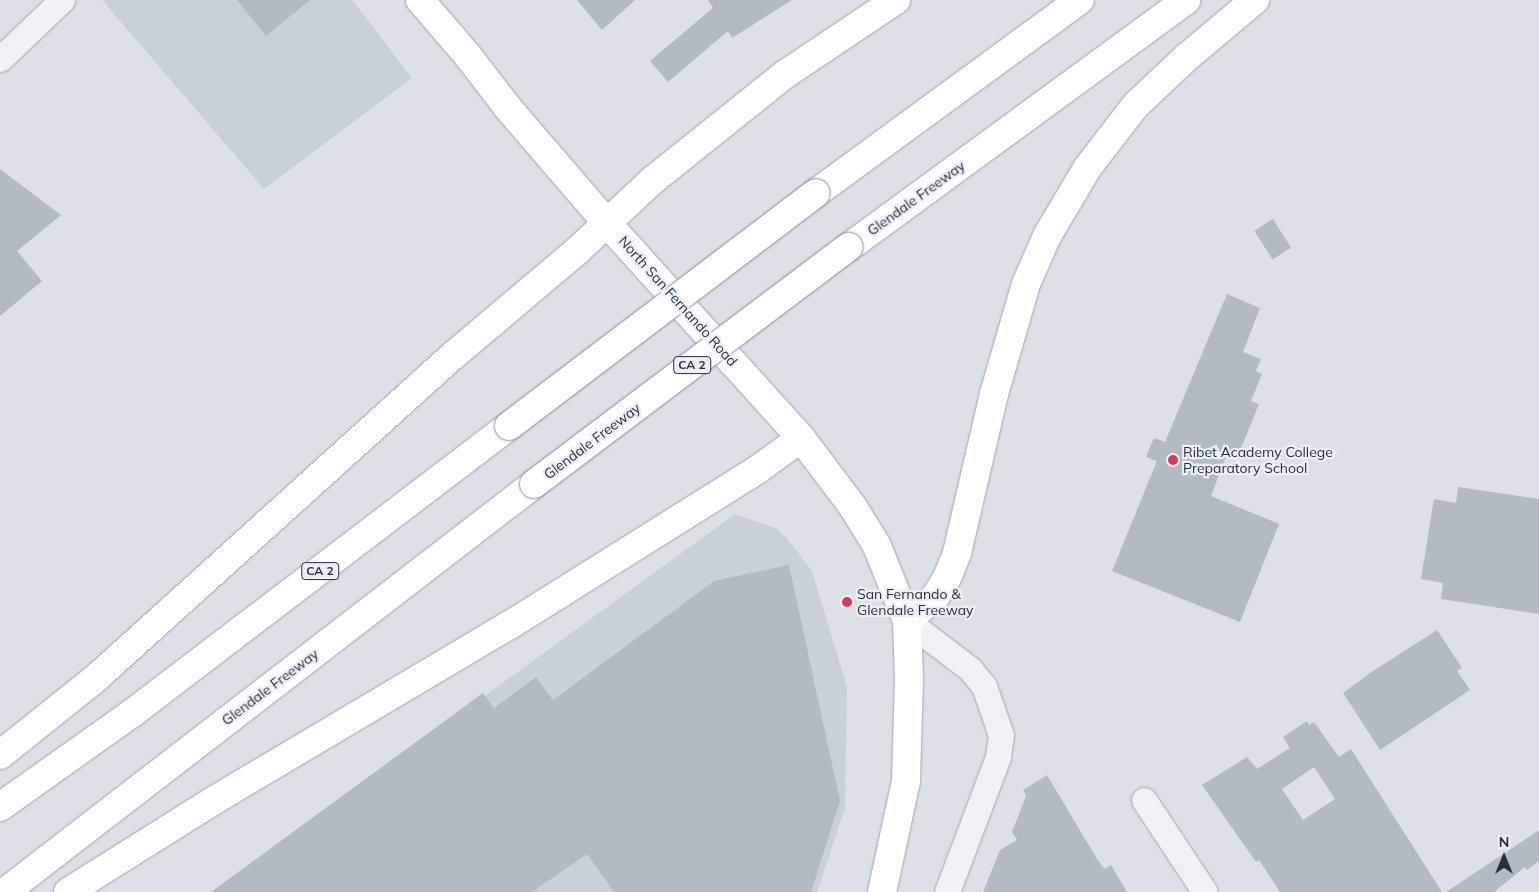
<!DOCTYPE html>
<style>
body{margin:0}
#map{position:relative;width:1539px;height:892px;overflow:hidden;background:#dce1e7;font-family:Mulish,sans-serif}
div>[style]{position:absolute}
.built>*{inset:0;background:#cad0d9}
.building>*{inset:0;background:#b3bac4;transform-origin:0 0}
.roads{filter:drop-shadow(0 0 1px #a1a8b1) drop-shadow(0 0 1px #a1a8b1)}
.street>*{height:25px;margin:-12.5px;padding:0 12.5px;transform-origin:12.5px;border-radius:12.5px;background:#eff1f5}
.primary>*{height:28px;margin:-14px;padding:0 14px;transform-origin:14px;border-radius:14px;background:#fff}
.highway>*{height:28px;margin:-14px;padding:0 14px;transform-origin:14px;border-radius:14px;background:#fff}
.bridges{filter:drop-shadow(0 0 1px #838e9e) drop-shadow(0 0 1px #838e9e)}
.highway-bridge>*{height:28px;margin:-14px;padding:0 14px;transform-origin:14px;border-radius:14px;background:#fff}
.dots>*{width:14px;height:14px;translate:-50% -50%;box-sizing:border-box;border:2px solid #ecf0f5;border-radius:50%}
span{translate:-50% -50%;white-space:nowrap;text-align:center;line-height:1.15;-webkit-text-stroke:4.5px #ecf0f5;paint-order:stroke}
.shield-label span{padding:1px 4px;background:#ecf0f5;border:1px solid;border-radius:4px;-webkit-text-stroke-width:0}
.shield-label{font-size:12px;color:#252f3e;font-weight:700}
.street-label{font-size:14px;color:#252f3e}
.poi-label{font-size:14px;color:#252f3e}
.left{translate:0 -50%;text-align:left}
.north{position:absolute;left:1479px;top:832px;width:50px;height:50px;-webkit-text-stroke:4px #ecf0f5;paint-order:stroke;rotate:0deg;font-size:14px;font-weight:700;line-height:20px;text-align:center;color:#252f3e}
.north::after{content:'';display:block;margin:auto;width:18px;height:22px;background:#252f3e;clip-path:polygon(50% 0,100% 100%,50% 72%,0 100%)}
</style>
<div id="map">
<div class="built">
<div style="clip-path:polygon(102px 0,352px 0,412px 78px,264px 189px)"></div>
<div style="clip-path:polygon(735px 514px,775px 528px,787px 538px,812px 571px,847px 687px,845px 808px,817px 892px,215px 892px)"></div>
</div>
<div class="building">
<div style="clip-path:polygon(237px 0,310px 0,266px 36px)"></div>
<div style="clip-path:polygon(577px 0,635px 0,602px 30px)"></div>
<div style="clip-path:polygon(708px 0,792px 0,732px 38px,728px 31px,668px 82px,650px 61px,713px 8px)"></div>
<div style="clip-path:polygon(0 169px,61px 215px,17px 251px,42px 281px,0 316px)"></div>
<div style="left:1273px;top:219px;width:34px;height:22px;rotate:58deg"></div>
<div style="clip-path:polygon(1227px 294px,1260px 308px,1243px 352px,1261px 359px,1256px 371px,1262px 374px,1251px 401px,1259px 404px,1237px 458px,1227px 454px,1211px 496px,1279px 524px,1240px 622px,1112px 571px,1157px 461px,1146px 457px,1154px 438px,1165px 442px)"></div>
<div style="clip-path:polygon(1458px 487px,1539px 499px,1539px 614px,1441px 599px,1443px 583px,1421px 579px,1434px 499px,1456px 503px)"></div>
<div style="clip-path:polygon(789px 565px,840px 801px,811px 892px,614px 892px,587px 854px,532px 892px,211px 892px,483px 693px,494px 708px,536px 677px,553px 700px,714px 581px)"></div>
<div style="clip-path:polygon(1437px 630px,1462px 668px,1457px 671px,1470px 690px,1380px 750px,1343px 693px,1370px 673px)"></div>
<div style="clip-path:polygon(evenodd,1307px 721px,1309px 725px,1314px 722px,1339px 757px,1351px 749px,1442px 892px,1280px 892px,1259px 860px,1256px 862px,1202px 785px,1247px 757px,1257px 769px,1290px 748px,1283px 737px,1307px 721px,1314px 767px,1335px 799px,1303px 820px,1282px 789px,1314px 767px)"></div>
<div style="clip-path:polygon(1047px 775px,1097px 859px,1105px 869px,1111px 865px,1127px 892px,983px 892px,1000px 850px,1017px 840px,1012px 832px,1026px 796px,1023px 790px)"></div>
<div style="clip-path:polygon(1539px 830px,1539px 861px,1527px 870px,1525px 867px,1494px 892px,1446px 892px)"></div>
</div>
<div class="roads">
<div class="street">
<div style="left:0;top:59px;width:86px;rotate:-43.6deg"></div>
<div style="left:907px;top:621px;width:79px;rotate:37.3deg"></div>
<div style="left:970px;top:669px;width:22px;rotate:51deg"></div>
<div style="left:984px;top:686px;width:52px;rotate:70.9deg"></div>
<div style="left:1001px;top:735px;width:22px;rotate:98deg"></div>
<div style="left:998px;top:757px;width:144px;rotate:110.7deg"></div>
<div style="left:1144px;top:800px;width:110px;rotate:56.5deg"></div>
</div>
<div class="primary">
<div style="left:420px;top:0;width:74px;rotate:49.4deg"></div>
<div style="left:468px;top:56px;width:66px;rotate:52.4deg"></div>
<div style="left:508px;top:108px;width:150px;rotate:49.3deg"></div>
<div style="left:606px;top:222px;width:291px;rotate:47.9deg"></div>
<div style="left:801px;top:438px;width:86px;rotate:53deg"></div>
<div style="left:853px;top:507px;width:46px;rotate:58.4deg"></div>
<div style="left:877px;top:546px;width:81px;rotate:68.2deg"></div>
<div style="left:907px;top:621px;width:58px;rotate:88deg"></div>
<div style="left:909px;top:679px;width:102px;rotate:91.7deg"></div>
<div style="left:906px;top:781px;width:114px;rotate:102.2deg"></div>
</div>
<div class="highway">
<div style="left:816px;top:193px;width:327px;rotate:-36.2deg"></div>
<div style="left:849px;top:247px;width:418px;rotate:-36.2deg"></div>
<div style="left:907px;top:621px;width:38px;rotate:-41deg"></div>
<div style="left:936px;top:596px;width:21px;rotate:-59deg"></div>
<div style="left:947px;top:578px;width:27px;rotate:-68deg"></div>
<div style="left:957px;top:553px;width:163px;rotate:-76.9deg"></div>
<div style="left:994px;top:394px;width:115px;rotate:-73.8deg"></div>
<div style="left:1026px;top:284px;width:52px;rotate:-66.4deg"></div>
<div style="left:1047px;top:236px;width:80px;rotate:-59.3deg"></div>
<div style="left:1088px;top:167px;width:78px;rotate:-52.3deg"></div>
<div style="left:1136px;top:105px;width:70px;rotate:-43.3deg"></div>
<div style="left:1187px;top:57px;width:89px;rotate:-40deg"></div>
<div style="left:0;top:755px;width:122px;rotate:-38.7deg"></div>
<div style="left:95px;top:679px;width:485px;rotate:-42.1deg"></div>
<div style="left:455px;top:354px;width:160px;rotate:-40.2deg"></div>
<div style="left:577px;top:251px;width:104px;rotate:-43.1deg"></div>
<div style="left:653px;top:180px;width:168px;rotate:-38.7deg"></div>
<div style="left:784px;top:75px;width:135px;rotate:-33.8deg"></div>
<div style="left:0;top:807px;width:161px;rotate:-35.4deg"></div>
<div style="left:131px;top:714px;width:475px;rotate:-37.3deg"></div>
<div style="left:5px;top:892px;width:668px;rotate:-37.64deg"></div>
<div style="left:68px;top:892px;width:171px;rotate:-32.1deg"></div>
<div style="left:213px;top:801px;width:345px;rotate:-30.7deg"></div>
<div style="left:510px;top:625px;width:292px;rotate:-32.1deg"></div>
<div style="left:757px;top:470px;width:54px;rotate:-36deg"></div>
</div>
</div>
<div class="bridges">
<div class="highway-bridge">
<div style="left:509px;top:426px;width:385px;rotate:-37.2deg"></div>
<div style="left:534px;top:484px;width:394px;rotate:-37deg"></div>
</div>
</div>
<div class="dots">
<div style="left:1173px;top:460px;background:#d33a54"></div>
<div style="left:847px;top:602px;background:#d33a54"></div>
</div>
<div class="shield-label">
<span style="left:692px;top:365px">CA 2</span>
<span style="left:320px;top:571px">CA 2</span>
</div>
<div class="street-label">
<span style="left:916px;top:198px;rotate:-36deg">Glendale Freeway</span>
<span style="left:678px;top:301px;rotate:48deg">North San Fernando Road</span>
<span style="left:592px;top:441px;rotate:-37deg">Glendale Freeway</span>
<span style="left:270px;top:687px;rotate:-37deg">Glendale Freeway</span>
</div>
<div class="poi-label">
<span class="left" style="left:1183px;top:460px">Ribet Academy College<br>Preparatory School</span>
<span class="left" style="left:857px;top:602px">San Fernando &amp;<br>Glendale Freeway</span>
</div>
<div class="north">N</div>
</div>
